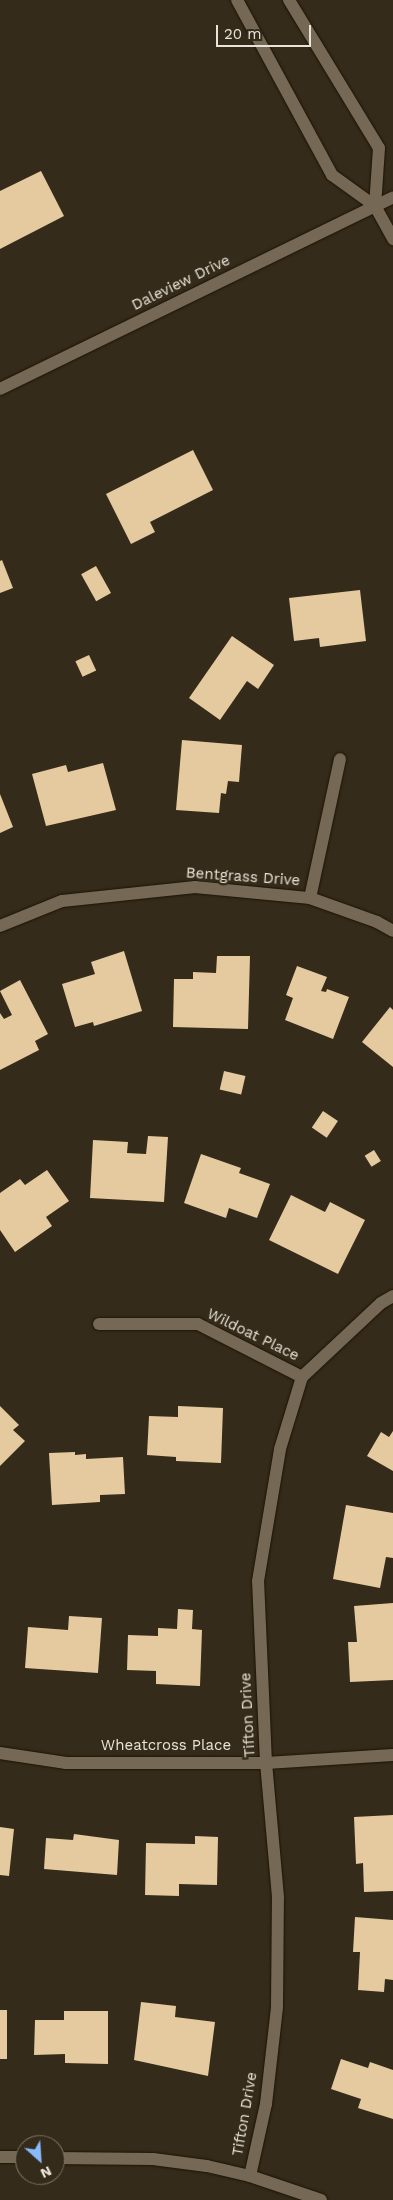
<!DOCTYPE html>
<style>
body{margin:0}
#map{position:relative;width:393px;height:2200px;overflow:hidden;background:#352b1a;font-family:"Work Sans",sans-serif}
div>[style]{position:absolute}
.building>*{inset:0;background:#e5caa0;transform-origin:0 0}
.roads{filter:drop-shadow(0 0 1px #1c1304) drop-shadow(0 0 1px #1c1304)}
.minor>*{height:12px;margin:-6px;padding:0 6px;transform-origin:6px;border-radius:6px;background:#756956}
.tertiary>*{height:12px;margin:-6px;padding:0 6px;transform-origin:6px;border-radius:6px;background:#756956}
span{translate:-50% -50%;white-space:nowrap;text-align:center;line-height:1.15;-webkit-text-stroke:5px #352b1a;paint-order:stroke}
.street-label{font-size:15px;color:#eae3d9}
.north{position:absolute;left:15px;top:2135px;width:50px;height:50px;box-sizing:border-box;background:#352b1a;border:1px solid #7d7566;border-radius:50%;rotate:154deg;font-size:14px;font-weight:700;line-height:20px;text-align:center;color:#eae3d9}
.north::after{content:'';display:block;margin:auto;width:18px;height:22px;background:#87bbfc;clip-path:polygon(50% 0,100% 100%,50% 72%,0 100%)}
.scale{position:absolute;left:216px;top:25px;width:95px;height:22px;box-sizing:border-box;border:2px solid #eae3d9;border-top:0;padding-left:6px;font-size:15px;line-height:18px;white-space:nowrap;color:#eae3d9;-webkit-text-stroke:4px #352b1a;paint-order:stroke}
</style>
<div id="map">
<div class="building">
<div style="clip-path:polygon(41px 171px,64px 216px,0 249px,0 191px)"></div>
<div style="clip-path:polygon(193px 450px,213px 490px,150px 522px,155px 532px,131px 544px,106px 494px)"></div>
<div style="clip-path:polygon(2px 560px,13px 588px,0 593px,0 561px)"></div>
<div style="left:96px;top:566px;width:31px;height:17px;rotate:61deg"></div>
<div style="clip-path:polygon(360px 590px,366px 641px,320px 647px,319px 638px,294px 641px,289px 598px)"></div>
<div style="clip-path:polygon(232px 636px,274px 665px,258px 689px,247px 681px,220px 720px,189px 698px)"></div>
<div style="left:89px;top:655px;width:17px;height:15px;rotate:65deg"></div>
<div style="clip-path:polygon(182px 740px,242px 745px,239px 782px,228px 781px,226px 794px,221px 793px,219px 813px,176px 810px)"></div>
<div style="clip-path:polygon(103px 763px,116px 810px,46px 826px,32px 774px,66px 765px,68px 772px)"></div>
<div style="clip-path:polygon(0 794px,13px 827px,0 833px)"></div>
<div style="clip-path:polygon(124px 951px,142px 1011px,94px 1026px,93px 1022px,75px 1027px,62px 984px,95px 974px,91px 962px)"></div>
<div style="clip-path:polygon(217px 956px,250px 956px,248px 1029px,173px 1027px,174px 979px,193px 979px,193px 972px,216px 973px)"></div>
<div style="clip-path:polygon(297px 966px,327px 977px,321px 991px,326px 992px,327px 989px,349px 997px,333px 1039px,285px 1020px,293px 998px,286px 995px)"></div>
<div style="clip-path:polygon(20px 980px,48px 1034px,35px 1041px,39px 1050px,0 1070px,0 1013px,4px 1019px,12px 1015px,0 991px)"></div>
<div style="clip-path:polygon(390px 1007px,393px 1010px,393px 1067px,362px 1042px)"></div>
<div style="left:224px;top:1071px;width:22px;height:19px;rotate:13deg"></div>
<div style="left:323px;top:1111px;width:18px;height:20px;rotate:34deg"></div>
<div style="clip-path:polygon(148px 1136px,168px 1137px,164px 1202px,90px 1198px,93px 1140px,128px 1142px,127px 1153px,146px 1154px)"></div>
<div style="left:374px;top:1150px;width:13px;height:11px;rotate:58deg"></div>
<div style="clip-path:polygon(201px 1154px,241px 1168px,239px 1173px,270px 1184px,257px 1218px,229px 1208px,226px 1218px,184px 1203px)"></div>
<div style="clip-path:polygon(47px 1170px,69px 1201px,46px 1217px,52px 1226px,15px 1252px,0 1230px,0 1193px,20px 1179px,25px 1185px)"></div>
<div style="clip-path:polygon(291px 1195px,325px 1212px,330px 1202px,365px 1220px,338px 1274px,269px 1240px)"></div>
<div style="clip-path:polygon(0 1406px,19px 1425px,13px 1430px,25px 1441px,0 1466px)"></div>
<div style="clip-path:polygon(178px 1406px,223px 1408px,221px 1463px,176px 1461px,176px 1457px,147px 1455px,149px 1416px,178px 1417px)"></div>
<div style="clip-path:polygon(393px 1431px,393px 1471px,367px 1456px,381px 1432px,389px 1437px)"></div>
<div style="clip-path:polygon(75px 1452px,75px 1455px,86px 1454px,86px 1459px,123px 1457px,125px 1494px,100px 1495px,100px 1502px,52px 1505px,49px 1453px)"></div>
<div style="clip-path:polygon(346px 1505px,393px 1513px,393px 1558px,386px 1557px,380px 1588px,333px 1579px)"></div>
<div style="clip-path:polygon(393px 1603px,393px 1680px,350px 1682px,348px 1642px,357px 1642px,354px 1606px)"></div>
<div style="clip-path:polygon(178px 1609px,193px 1610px,192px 1629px,202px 1630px,200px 1686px,156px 1684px,156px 1671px,127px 1670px,128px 1635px,158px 1636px,158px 1628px,177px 1629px)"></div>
<div style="clip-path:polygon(69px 1616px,102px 1618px,98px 1673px,25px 1668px,28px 1627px,68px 1630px)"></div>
<div style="clip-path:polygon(393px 1815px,393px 1891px,364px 1892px,363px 1863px,356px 1864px,354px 1817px)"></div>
<div style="clip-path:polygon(0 1827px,14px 1829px,9px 1876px,0 1875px)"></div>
<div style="clip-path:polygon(74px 1834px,119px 1840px,117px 1875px,44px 1869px,46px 1838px,73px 1840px)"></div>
<div style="clip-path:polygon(195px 1836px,218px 1837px,217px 1885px,179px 1884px,179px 1896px,145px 1895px,146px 1843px,195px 1844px)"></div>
<div style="clip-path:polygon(355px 1917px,393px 1920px,393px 1980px,385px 1979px,384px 1992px,358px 1990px,360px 1952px,353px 1952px)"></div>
<div style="clip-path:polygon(141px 2002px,176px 2006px,175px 2017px,215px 2022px,208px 2076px,134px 2060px)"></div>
<div style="left:0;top:2010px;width:7px;height:49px"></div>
<div style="clip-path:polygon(64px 2011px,108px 2011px,108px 2064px,65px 2063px,65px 2054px,34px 2055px,35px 2020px,64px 2020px)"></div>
<div style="clip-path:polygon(341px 2059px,368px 2068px,370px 2062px,393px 2070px,393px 2119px,358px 2108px,361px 2099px,331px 2089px)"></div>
</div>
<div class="roads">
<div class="minor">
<div style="left:0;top:389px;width:437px;rotate:-26deg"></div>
<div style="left:310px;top:898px;width:142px;rotate:-77.8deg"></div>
<div style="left:0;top:926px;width:67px;rotate:-22deg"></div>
<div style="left:62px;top:901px;width:134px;rotate:-6deg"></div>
<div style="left:195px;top:887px;width:116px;rotate:5.5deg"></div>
<div style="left:310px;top:898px;width:71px;rotate:19.7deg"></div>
<div style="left:377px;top:922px;width:18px;rotate:29deg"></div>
<div style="left:99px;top:1324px;width:99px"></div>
<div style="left:198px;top:1324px;width:117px;rotate:27deg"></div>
<div style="left:0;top:1753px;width:67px;rotate:8.6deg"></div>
<div style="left:66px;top:1763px;width:200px"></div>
<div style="left:266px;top:1763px;width:127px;rotate:-3.6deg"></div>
<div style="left:0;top:2157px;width:25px"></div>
<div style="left:55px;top:2158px;width:98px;rotate:0.6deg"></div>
<div style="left:153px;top:2159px;width:54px;rotate:7.4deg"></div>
<div style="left:207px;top:2166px;width:44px;rotate:13.1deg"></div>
<div style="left:250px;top:2176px;width:75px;rotate:18.7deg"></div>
<div style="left:250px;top:2176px;width:74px;rotate:-77.5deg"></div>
<div style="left:266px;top:2104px;width:98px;rotate:-83.5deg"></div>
<div style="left:277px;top:2007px;width:110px;rotate:-89.5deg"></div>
<div style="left:278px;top:1897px;width:135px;rotate:-95.1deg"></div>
<div style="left:266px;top:1763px;width:182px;rotate:-92.5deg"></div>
<div style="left:258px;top:1581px;width:134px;rotate:-80.5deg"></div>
<div style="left:280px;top:1449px;width:75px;rotate:-73deg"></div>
<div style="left:302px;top:1377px;width:108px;rotate:-43.1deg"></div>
<div style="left:381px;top:1303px;width:14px;rotate:-30deg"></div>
</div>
<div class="tertiary">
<div style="left:237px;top:0;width:199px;rotate:61.5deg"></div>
<div style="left:332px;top:175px;width:53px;rotate:35.8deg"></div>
<div style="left:375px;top:206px;width:38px;rotate:61deg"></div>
<div style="left:289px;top:0;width:173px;rotate:58.7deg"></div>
<div style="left:379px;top:148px;width:58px;rotate:93.9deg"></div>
</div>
</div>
<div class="street-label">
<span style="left:181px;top:283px;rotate:-26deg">Daleview Drive</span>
<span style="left:243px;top:877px;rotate:4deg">Bentgrass Drive</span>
<span style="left:253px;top:1335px;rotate:26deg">Wildoat Place</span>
<span style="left:248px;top:1715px;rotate:-93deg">Tifton Drive</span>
<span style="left:166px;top:1746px">Wheatcross Place</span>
<span style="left:245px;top:2114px;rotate:-80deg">Tifton Drive</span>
</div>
<div class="north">N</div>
<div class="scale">20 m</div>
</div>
